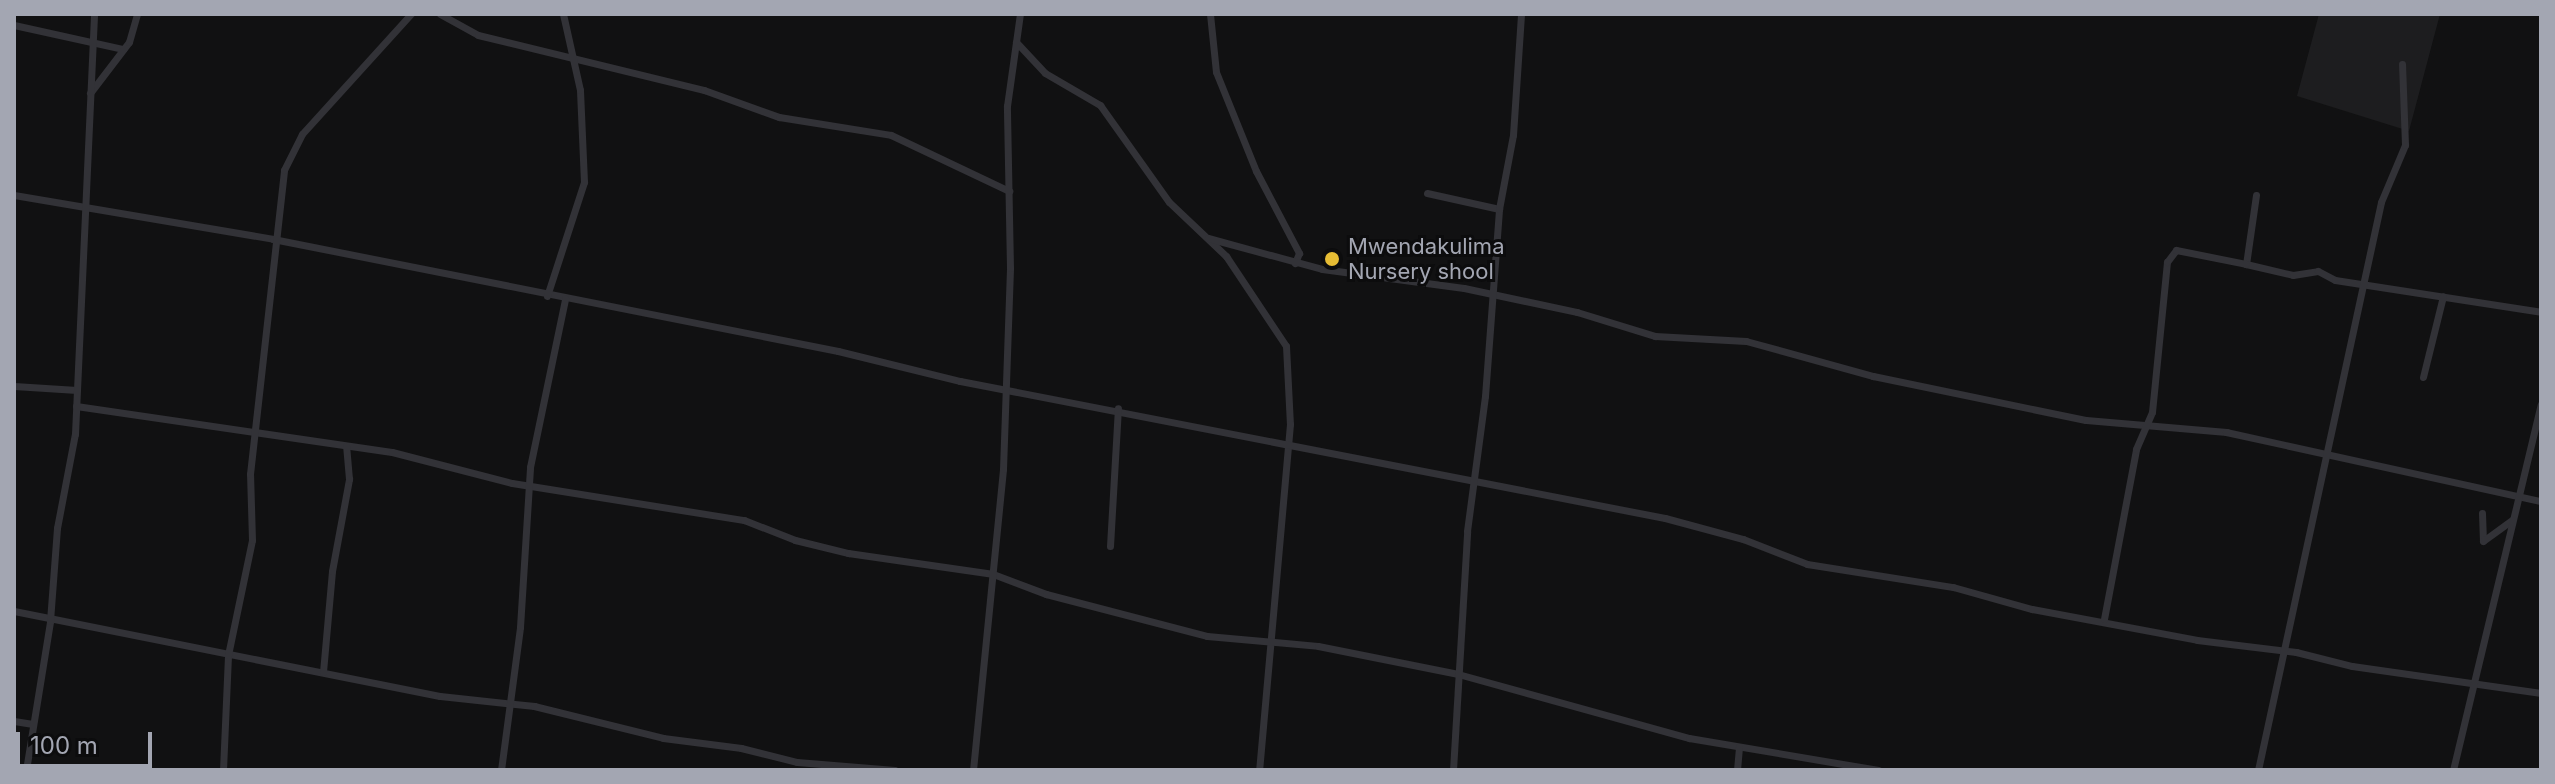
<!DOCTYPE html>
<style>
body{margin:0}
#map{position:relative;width:2555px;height:784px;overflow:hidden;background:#111112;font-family:Inter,sans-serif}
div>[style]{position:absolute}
.built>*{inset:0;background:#1d1d1f}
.street>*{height:7px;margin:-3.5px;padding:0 3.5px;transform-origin:3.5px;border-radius:3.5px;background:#323237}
.dots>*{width:22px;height:22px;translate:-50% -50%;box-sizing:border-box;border:4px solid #0c0c0d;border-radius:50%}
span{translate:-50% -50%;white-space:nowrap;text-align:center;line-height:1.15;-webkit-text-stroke:6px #0c0c0d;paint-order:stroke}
.poi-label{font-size:22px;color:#a3a6b2}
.left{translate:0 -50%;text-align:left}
.frame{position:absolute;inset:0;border:16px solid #a3a6b2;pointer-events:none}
.scale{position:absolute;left:16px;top:732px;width:136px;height:36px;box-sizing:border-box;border:4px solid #a3a6b2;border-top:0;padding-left:10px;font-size:24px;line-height:28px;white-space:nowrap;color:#a3a6b2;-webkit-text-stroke:6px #0c0c0d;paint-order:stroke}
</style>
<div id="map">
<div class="built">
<div style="clip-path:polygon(2319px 14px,2440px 14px,2409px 131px,2297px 96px)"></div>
</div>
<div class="street">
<div style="left:440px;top:14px;width:43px;rotate:28.9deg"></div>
<div style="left:478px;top:35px;width:233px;rotate:13.7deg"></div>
<div style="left:704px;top:90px;width:80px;rotate:19.8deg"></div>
<div style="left:779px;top:117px;width:113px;rotate:9.1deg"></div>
<div style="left:891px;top:135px;width:131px;rotate:25.4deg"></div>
<div style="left:1210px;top:14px;width:58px;rotate:84.1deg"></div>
<div style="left:1216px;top:72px;width:107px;rotate:68deg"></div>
<div style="left:1256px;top:171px;width:93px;rotate:62.3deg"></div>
<div style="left:1299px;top:253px;width:11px;rotate:112deg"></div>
<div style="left:14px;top:25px;width:112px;rotate:12.4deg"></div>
<div style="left:1016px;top:42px;width:42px;rotate:46.9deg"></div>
<div style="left:1045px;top:73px;width:64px;rotate:30.2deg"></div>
<div style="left:1100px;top:105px;width:119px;rotate:54.6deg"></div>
<div style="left:1169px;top:202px;width:79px;rotate:43.5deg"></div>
<div style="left:1226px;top:256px;width:108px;rotate:56.3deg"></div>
<div style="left:1286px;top:346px;width:78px;rotate:87.1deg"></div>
<div style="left:1290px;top:424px;width:347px;rotate:95.1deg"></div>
<div style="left:90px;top:93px;width:64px;rotate:-52.6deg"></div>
<div style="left:129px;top:42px;width:29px;rotate:-74deg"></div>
<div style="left:1427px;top:193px;width:74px;rotate:12.5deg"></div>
<div style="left:14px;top:195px;width:263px;rotate:9.6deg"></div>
<div style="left:273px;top:239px;width:576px;rotate:11.21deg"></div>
<div style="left:838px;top:351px;width:126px;rotate:13.8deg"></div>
<div style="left:960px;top:381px;width:718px;rotate:11deg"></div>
<div style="left:1665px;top:518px;width:81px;rotate:15.1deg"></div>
<div style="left:1743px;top:539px;width:69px;rotate:21.3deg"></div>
<div style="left:1807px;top:564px;width:148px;rotate:9deg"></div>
<div style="left:1953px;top:587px;width:82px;rotate:15.6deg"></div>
<div style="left:2032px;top:609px;width:168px;rotate:10.6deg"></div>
<div style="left:2197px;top:640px;width:100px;rotate:6.9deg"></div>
<div style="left:2296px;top:652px;width:58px;rotate:14deg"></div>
<div style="left:2352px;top:666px;width:191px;rotate:8.1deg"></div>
<div style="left:2256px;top:195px;width:70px;rotate:98.2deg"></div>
<div style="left:2246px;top:264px;width:48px;rotate:13.2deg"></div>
<div style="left:2293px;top:275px;width:25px;rotate:-9deg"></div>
<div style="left:2318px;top:271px;width:19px;rotate:28deg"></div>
<div style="left:2335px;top:280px;width:208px;rotate:8.8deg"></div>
<div style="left:1208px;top:238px;width:118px;rotate:15.2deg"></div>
<div style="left:1322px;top:269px;width:143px;rotate:7.6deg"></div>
<div style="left:1464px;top:288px;width:116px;rotate:12deg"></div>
<div style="left:1577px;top:312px;width:82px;rotate:17.1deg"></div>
<div style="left:1655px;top:336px;width:91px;rotate:3.1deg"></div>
<div style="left:1746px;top:341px;width:132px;rotate:15.4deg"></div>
<div style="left:1873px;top:376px;width:217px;rotate:11.7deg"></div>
<div style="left:2086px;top:420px;width:141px;rotate:4.9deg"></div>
<div style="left:2226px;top:432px;width:322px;rotate:12.4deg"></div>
<div style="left:547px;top:296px;width:120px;rotate:-72deg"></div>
<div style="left:584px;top:182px;width:92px;rotate:-92.5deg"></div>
<div style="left:580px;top:90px;width:78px;rotate:-102.6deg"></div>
<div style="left:2423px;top:377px;width:83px;rotate:-76.1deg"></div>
<div style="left:14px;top:386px;width:63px;rotate:3.6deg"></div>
<div style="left:76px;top:406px;width:319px;rotate:8.3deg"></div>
<div style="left:392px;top:452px;width:124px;rotate:14.5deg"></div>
<div style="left:512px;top:483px;width:235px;rotate:9.1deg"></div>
<div style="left:744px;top:520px;width:55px;rotate:21.4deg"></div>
<div style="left:795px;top:540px;width:55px;rotate:13.8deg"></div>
<div style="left:848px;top:553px;width:147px;rotate:8.2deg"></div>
<div style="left:993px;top:574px;width:57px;rotate:20.7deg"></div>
<div style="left:1046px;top:594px;width:166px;rotate:14.6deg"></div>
<div style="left:1207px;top:636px;width:111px;rotate:5.1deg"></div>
<div style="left:1318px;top:646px;width:143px;rotate:11.3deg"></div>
<div style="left:1458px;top:674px;width:240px;rotate:15.5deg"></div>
<div style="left:1689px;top:738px;width:192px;rotate:9.6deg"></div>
<div style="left:2482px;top:513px;width:28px;rotate:88deg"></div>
<div style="left:2483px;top:541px;width:36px;rotate:-36deg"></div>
<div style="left:1110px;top:546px;width:138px;rotate:-86.7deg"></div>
<div style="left:14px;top:611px;width:434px;rotate:11.3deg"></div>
<div style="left:440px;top:696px;width:95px;rotate:6.1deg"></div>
<div style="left:534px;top:706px;width:133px;rotate:13.9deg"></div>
<div style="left:663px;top:738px;width:79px;rotate:7.3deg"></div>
<div style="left:741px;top:748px;width:58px;rotate:14deg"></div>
<div style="left:797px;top:762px;width:98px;rotate:4.7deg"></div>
<div style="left:2104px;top:619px;width:173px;rotate:-79.3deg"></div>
<div style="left:2136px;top:449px;width:40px;rotate:-66.6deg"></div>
<div style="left:2152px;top:412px;width:151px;rotate:-84.3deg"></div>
<div style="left:2167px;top:262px;width:15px;rotate:-53deg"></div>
<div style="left:2176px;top:250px;width:71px;rotate:11.3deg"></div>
<div style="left:323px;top:672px;width:101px;rotate:-84.9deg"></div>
<div style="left:332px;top:571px;width:94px;rotate:-79.5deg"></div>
<div style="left:349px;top:479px;width:33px;rotate:-95deg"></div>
<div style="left:14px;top:721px;width:19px;rotate:9deg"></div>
<div style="left:26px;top:770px;width:151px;rotate:-80.8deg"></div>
<div style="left:50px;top:621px;width:93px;rotate:-85.7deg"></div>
<div style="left:57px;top:528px;width:96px;rotate:-79.2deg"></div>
<div style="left:75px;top:434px;width:420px;rotate:-87.4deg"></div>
<div style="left:223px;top:770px;width:115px;rotate:-87.5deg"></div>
<div style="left:228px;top:655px;width:117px;rotate:-78.2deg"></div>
<div style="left:252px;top:540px;width:66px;rotate:-91.7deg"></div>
<div style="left:250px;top:474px;width:306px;rotate:-83.6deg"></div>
<div style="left:284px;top:170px;width:40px;rotate:-63.4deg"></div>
<div style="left:302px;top:134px;width:162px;rotate:-47.8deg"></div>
<div style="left:501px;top:770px;width:144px;rotate:-82.4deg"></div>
<div style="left:520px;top:627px;width:160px;rotate:-86.4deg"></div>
<div style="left:530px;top:467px;width:172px;rotate:-78.2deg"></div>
<div style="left:973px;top:770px;width:302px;rotate:-84.3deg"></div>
<div style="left:1003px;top:469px;width:201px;rotate:-88deg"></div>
<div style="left:1010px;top:268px;width:162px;rotate:-91.1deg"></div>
<div style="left:1007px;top:106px;width:93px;rotate:-82deg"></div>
<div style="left:1453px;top:770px;width:239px;rotate:-86.6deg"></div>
<div style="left:1467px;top:531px;width:136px;rotate:-82.4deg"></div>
<div style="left:1485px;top:396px;width:188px;rotate:-85.7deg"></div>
<div style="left:1499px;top:209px;width:75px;rotate:-79.3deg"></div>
<div style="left:1513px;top:135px;width:121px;rotate:-86.2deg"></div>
<div style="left:1737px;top:770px;width:23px;rotate:-85deg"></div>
<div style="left:2258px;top:770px;width:581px;rotate:-77.78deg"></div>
<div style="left:2381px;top:202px;width:62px;rotate:-67.2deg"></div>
<div style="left:2405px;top:145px;width:81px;rotate:-92.1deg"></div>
<div style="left:2453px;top:770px;width:376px;rotate:-76.5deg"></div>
</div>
<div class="dots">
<div style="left:1332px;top:259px;background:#e6bc34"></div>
</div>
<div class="poi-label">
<span class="left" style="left:1348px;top:259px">Mwendakulima<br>Nursery shool</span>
</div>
<div class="frame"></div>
<div class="scale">100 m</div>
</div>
